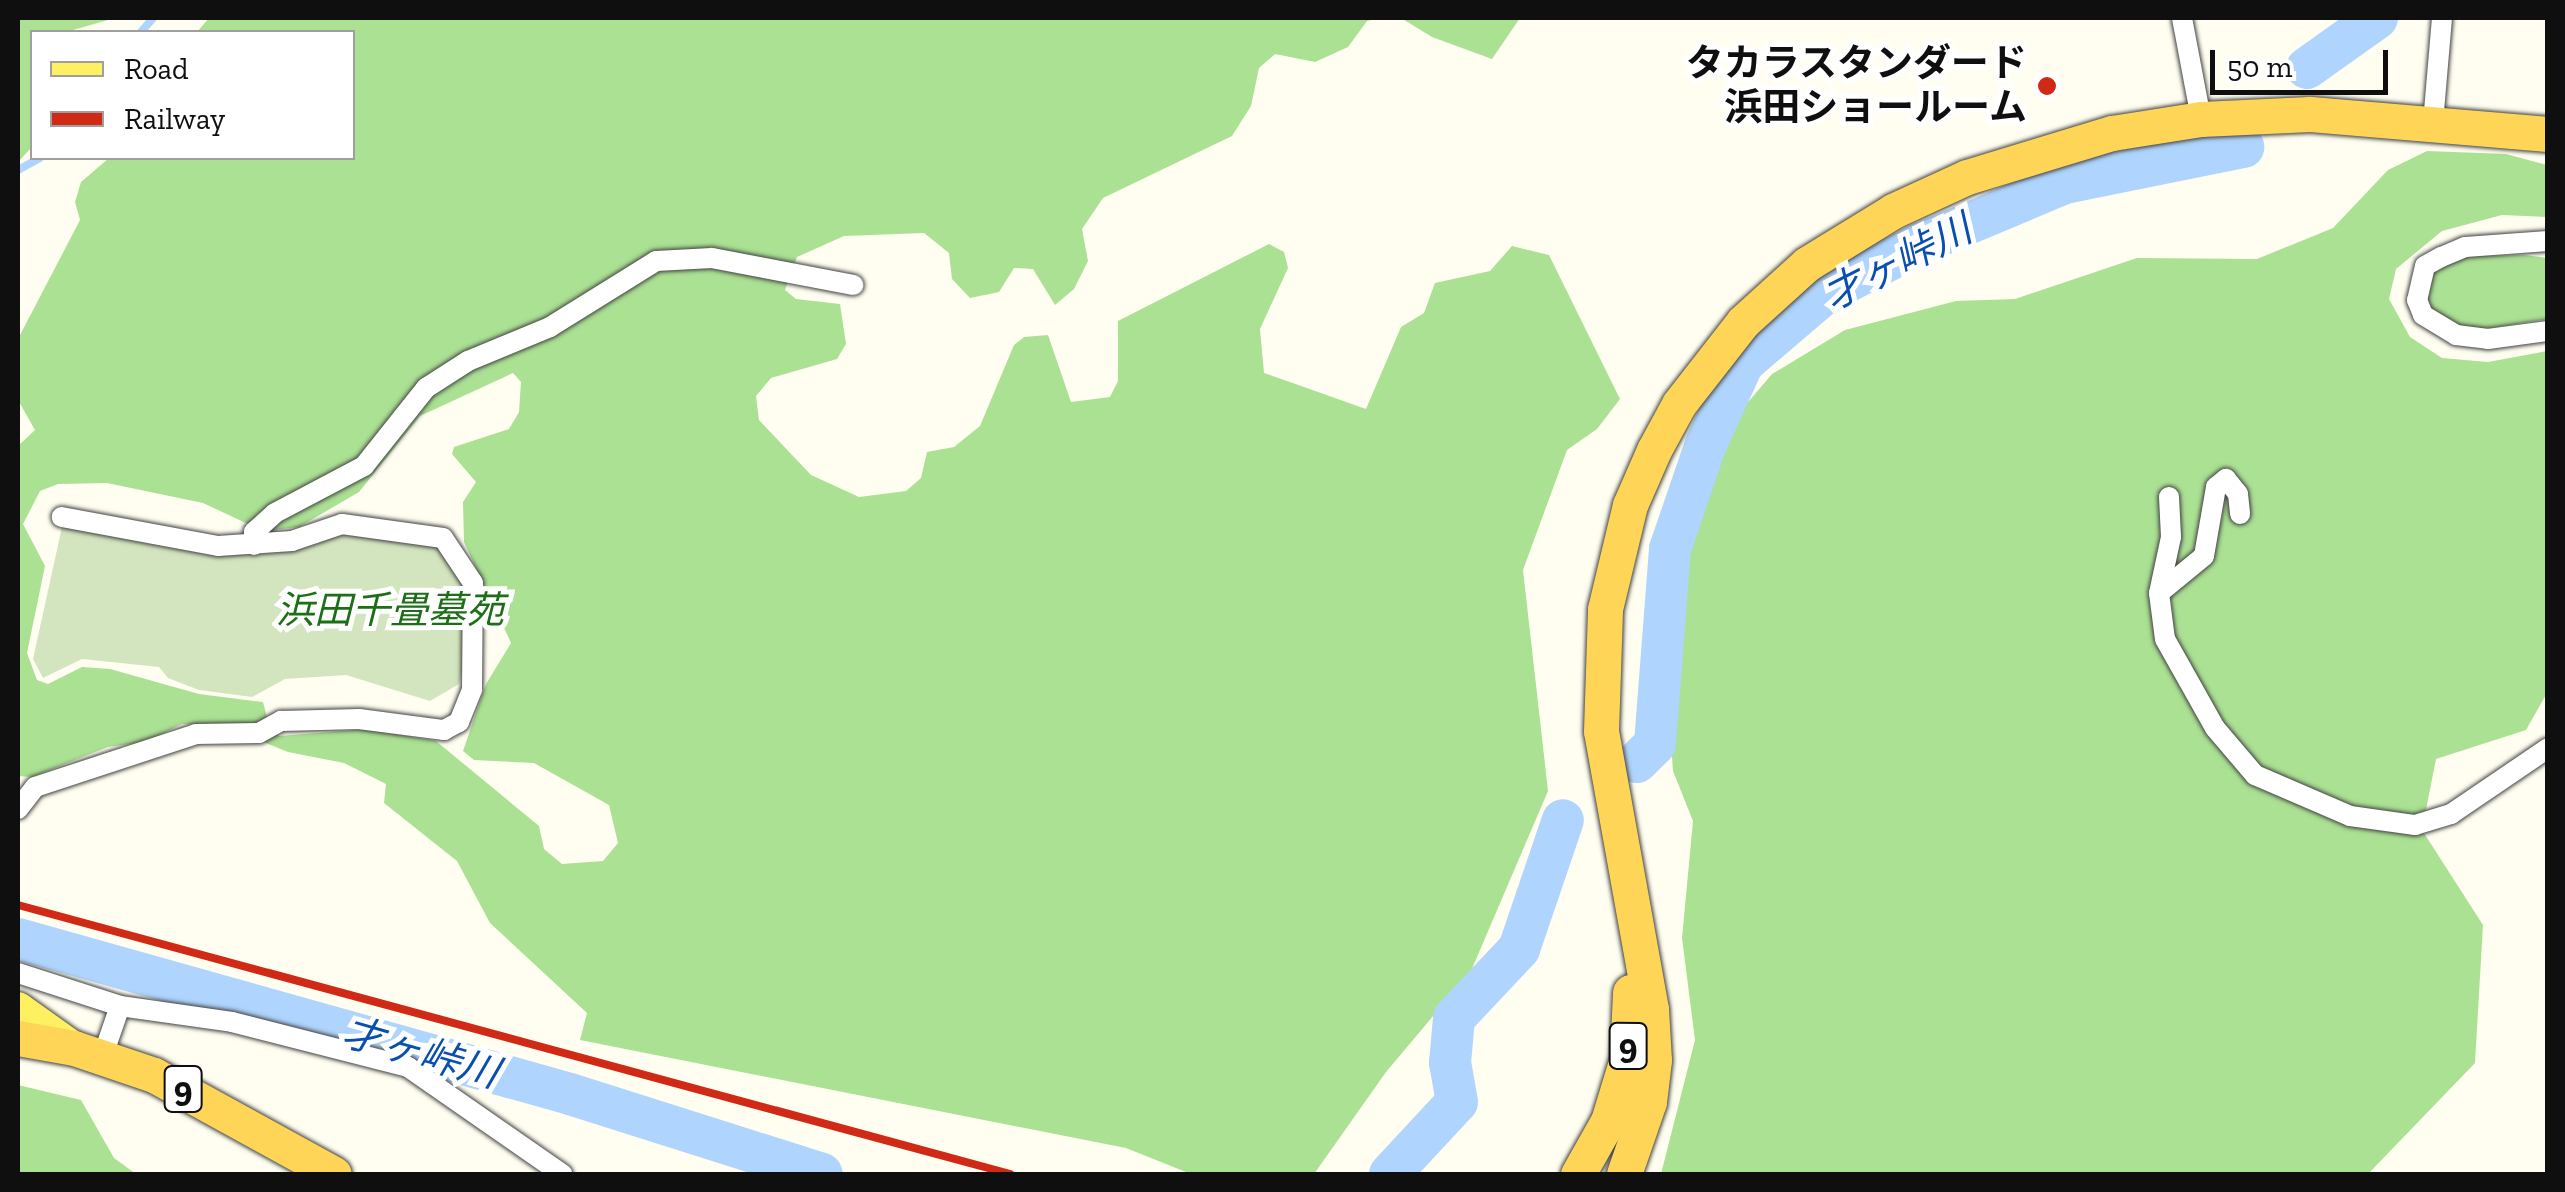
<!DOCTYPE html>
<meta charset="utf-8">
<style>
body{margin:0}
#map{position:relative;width:2565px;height:1192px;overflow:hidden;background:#fffef1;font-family:"Zilla Slab","Noto Sans JP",serif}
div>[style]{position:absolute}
.forest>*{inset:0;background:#abe193}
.cemetery>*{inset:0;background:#d3e5be}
.stream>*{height:8px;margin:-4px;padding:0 4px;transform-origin:4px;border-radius:4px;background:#afd4fd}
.river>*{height:42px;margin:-21px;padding:0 21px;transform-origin:21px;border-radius:21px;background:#afd4fd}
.roads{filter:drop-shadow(0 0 2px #424242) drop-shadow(0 0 2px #424242)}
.minor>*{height:20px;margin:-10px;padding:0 10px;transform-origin:10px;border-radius:10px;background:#fff}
.primary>*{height:32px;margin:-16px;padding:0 16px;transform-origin:16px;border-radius:16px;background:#fff061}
.trunk>*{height:35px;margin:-17.5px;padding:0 17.5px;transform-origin:17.5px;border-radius:17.5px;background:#ffd558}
.rail>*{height:8px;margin:-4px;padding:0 4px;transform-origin:4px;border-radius:4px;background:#d02916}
.dots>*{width:28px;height:28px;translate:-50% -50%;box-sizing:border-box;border:5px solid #fff;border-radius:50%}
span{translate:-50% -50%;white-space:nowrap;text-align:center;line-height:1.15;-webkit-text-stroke:10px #fff;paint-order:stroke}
.shield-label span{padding:2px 8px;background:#fff;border:2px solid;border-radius:8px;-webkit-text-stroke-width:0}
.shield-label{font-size:35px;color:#0f0f0f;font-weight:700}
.poi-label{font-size:38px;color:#0f0f0f;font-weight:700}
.right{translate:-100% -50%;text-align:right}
.park-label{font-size:38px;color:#1c6f17;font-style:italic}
.water-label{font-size:40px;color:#094fb0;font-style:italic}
.frame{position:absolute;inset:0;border:20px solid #0f0f0f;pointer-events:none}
.legend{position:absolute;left:30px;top:30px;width:325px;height:130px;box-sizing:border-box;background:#fff;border:2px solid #9f9f9f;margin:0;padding:12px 18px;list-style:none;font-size:30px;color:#0f0f0f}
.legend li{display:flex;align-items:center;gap:20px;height:50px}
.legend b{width:50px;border:2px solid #9f9f9f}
.scale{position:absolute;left:2210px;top:50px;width:178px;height:45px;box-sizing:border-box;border:5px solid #0f0f0f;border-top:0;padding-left:12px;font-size:30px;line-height:35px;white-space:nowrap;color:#0f0f0f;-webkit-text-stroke:8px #fff;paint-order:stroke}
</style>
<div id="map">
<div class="forest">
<div style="clip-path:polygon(18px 18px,115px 18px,66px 32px,32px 32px,32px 147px,18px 162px)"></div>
<div style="clip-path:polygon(evenodd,209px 18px,1381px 18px,1367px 21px,1348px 47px,1315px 62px,1275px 54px,1259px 68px,1251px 106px,1232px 136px,1103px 198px,1082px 229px,1088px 261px,1074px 289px,1055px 305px,1033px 269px,1014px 268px,999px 292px,970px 298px,952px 279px,949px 253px,924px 233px,844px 236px,797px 257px,785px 290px,796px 299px,840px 304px,846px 344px,837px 359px,771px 378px,756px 396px,759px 420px,811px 475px,859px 497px,906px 491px,921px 478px,927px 452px,954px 447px,980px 426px,1014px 345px,1024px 337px,1048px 335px,1071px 402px,1110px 397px,1118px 381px,1118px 321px,1269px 244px,1284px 252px,1288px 268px,1260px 329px,1264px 373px,1366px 409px,1401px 327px,1424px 313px,1435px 283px,1490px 271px,1512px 246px,1549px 255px,1620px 399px,1597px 429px,1567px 450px,1523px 570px,1548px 791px,1471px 971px,1386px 1072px,1314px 1174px,1191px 1174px,1126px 1148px,580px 1040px,587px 1013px,490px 923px,457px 861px,384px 803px,386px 784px,344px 763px,288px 752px,221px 725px,182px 724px,145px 742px,108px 747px,32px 777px,18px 776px,18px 446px,35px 430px,18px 400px,18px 339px,80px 220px,75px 202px,81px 182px,109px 158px,352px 158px,352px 32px,197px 32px,209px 18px,513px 373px,521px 382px,519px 412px,509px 429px,454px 447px,452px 454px,476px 482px,463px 502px,464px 542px,511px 643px,486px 684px,463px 751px,474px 760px,534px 763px,609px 805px,618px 843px,603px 861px,562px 864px,544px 849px,539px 826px,436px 741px,367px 729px,279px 736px,270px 729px,263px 702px,199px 694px,110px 669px,82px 667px,48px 684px,37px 680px,27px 653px,45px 566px,23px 524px,40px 491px,58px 484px,107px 483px,203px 503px,263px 531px,299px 527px,359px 492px,420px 416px,513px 373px)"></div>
<div style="clip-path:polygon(1401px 18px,1520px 18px,1492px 59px,1432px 37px)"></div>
<div style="clip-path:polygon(2427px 151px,2506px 154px,2547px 165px,2547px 217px,2502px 215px,2442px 231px,2396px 269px,2389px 299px,2410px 337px,2442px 358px,2488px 362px,2547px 351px,2547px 693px,2526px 730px,2436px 759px,2422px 830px,2483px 925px,2475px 1063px,2368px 1174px,1661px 1174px,1695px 1040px,1682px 938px,1693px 821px,1673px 771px,1668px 700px,1679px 562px,1738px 414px,1772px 374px,1845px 330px,1956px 301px,2015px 299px,2137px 258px,2257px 259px,2333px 228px,2388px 170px)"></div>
<div style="clip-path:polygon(2524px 255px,2547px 258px,2547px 319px,2479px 330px,2451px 326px,2431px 310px,2425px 289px,2435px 266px,2469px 256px)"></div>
<div style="clip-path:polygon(18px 1085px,81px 1100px,114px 1158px,136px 1174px,18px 1174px)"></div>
</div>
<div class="cemetery">
<div style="clip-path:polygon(62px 527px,215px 548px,334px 528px,435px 540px,464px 580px,467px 650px,459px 684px,430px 701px,346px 675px,285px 679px,252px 697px,199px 690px,168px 678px,159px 667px,82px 659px,43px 678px,33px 659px)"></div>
</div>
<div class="stream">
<div style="left:141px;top:32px;width:18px;rotate:-49deg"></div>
<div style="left:18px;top:170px;width:25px;rotate:-29deg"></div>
</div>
<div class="river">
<div style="left:2307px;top:68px;width:86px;rotate:-35.5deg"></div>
<div style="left:1637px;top:762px;width:25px;rotate:-45deg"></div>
<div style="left:1655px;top:744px;width:196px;rotate:-85.6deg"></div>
<div style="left:1670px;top:549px;width:111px;rotate:-71.1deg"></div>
<div style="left:1706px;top:444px;width:89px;rotate:-65.4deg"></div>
<div style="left:1743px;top:363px;width:108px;rotate:-40.5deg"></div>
<div style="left:1825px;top:293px;width:109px;rotate:-27.3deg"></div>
<div style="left:1922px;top:243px;width:155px;rotate:-22.8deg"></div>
<div style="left:2065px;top:183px;width:182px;rotate:-11.4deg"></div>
<div style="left:18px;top:939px;width:573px;rotate:15.68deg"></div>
<div style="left:570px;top:1094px;width:264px;rotate:17.6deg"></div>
<div style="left:1390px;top:1174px;width:98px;rotate:-47.1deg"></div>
<div style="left:1457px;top:1102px;width:40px;rotate:-100deg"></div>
<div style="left:1450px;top:1063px;width:45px;rotate:-84.9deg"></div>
<div style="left:1454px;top:1018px;width:95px;rotate:-46.7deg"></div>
<div style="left:1519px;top:949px;width:136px;rotate:-71.2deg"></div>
</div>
<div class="roads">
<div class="minor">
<div style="left:2182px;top:18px;width:103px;rotate:79.3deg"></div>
<div style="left:2433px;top:123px;width:105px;rotate:-85.1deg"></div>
<div style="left:2548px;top:241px;width:83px;rotate:175.9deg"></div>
<div style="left:2465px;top:247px;width:26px;rotate:157deg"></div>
<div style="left:2441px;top:257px;width:18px;rotate:151deg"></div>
<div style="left:2425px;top:266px;width:35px;rotate:103deg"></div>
<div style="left:2417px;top:300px;width:16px;rotate:68deg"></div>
<div style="left:2423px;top:315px;width:39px;rotate:31deg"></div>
<div style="left:2456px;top:335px;width:32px;rotate:7deg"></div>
<div style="left:2488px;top:339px;width:61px;rotate:-7.6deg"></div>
<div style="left:2169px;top:497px;width:40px;rotate:87.1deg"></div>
<div style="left:2171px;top:537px;width:57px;rotate:102.1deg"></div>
<div style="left:2159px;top:593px;width:46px;rotate:82.6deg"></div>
<div style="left:2165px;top:639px;width:102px;rotate:60.7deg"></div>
<div style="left:2215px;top:728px;width:62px;rotate:49.6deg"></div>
<div style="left:2255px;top:775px;width:103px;rotate:23.3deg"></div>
<div style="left:2350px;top:816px;width:66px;rotate:7.9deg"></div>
<div style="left:2415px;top:825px;width:38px;rotate:-17deg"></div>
<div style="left:2451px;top:814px;width:117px;rotate:-34.2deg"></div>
<div style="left:254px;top:545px;width:13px;rotate:-90deg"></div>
<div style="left:254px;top:532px;width:28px;rotate:-42deg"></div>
<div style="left:275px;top:513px;width:101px;rotate:-27.8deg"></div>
<div style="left:364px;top:466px;width:100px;rotate:-51.5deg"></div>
<div style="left:426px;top:388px;width:50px;rotate:-32.7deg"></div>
<div style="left:468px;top:361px;width:89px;rotate:-22.5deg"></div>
<div style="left:550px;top:327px;width:125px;rotate:-31.9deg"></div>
<div style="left:656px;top:261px;width:56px;rotate:-3.1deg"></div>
<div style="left:712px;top:258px;width:144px;rotate:10.8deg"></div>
<div style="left:2159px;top:593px;width:58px;rotate:-39.4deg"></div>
<div style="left:2204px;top:556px;width:70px;rotate:-80.1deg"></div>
<div style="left:2216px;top:487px;width:13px;rotate:-39deg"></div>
<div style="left:2226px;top:479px;width:19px;rotate:51deg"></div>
<div style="left:2238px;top:494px;width:20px;rotate:84deg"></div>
<div style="left:18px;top:809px;width:28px;rotate:-52deg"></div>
<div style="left:35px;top:787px;width:169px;rotate:-18.2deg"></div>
<div style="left:196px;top:734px;width:63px;rotate:-0.9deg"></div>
<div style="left:259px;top:733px;width:25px;rotate:-29deg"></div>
<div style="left:281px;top:721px;width:78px;rotate:-1.5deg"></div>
<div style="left:359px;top:719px;width:86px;rotate:7.4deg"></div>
<div style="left:444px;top:730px;width:17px;rotate:-28deg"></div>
<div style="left:459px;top:722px;width:35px;rotate:-68deg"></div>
<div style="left:472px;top:689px;width:106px;rotate:-89.5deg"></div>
<div style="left:473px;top:583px;width:54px;rotate:-123.7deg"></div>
<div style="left:443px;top:538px;width:102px;rotate:-172.1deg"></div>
<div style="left:342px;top:524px;width:53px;rotate:161.2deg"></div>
<div style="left:292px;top:541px;width:74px;rotate:176.1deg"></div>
<div style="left:218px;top:546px;width:159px;rotate:-169.5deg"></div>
<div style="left:18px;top:973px;width:107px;rotate:17.9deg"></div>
<div style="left:120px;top:1006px;width:113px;rotate:8.1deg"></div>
<div style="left:232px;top:1022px;width:182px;rotate:14.3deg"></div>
<div style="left:408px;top:1067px;width:188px;rotate:34.8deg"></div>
<div style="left:102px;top:1058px;width:55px;rotate:-70.9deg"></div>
</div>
<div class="primary">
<div style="left:18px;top:1008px;width:69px;rotate:35.5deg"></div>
</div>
<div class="trunk">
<div style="left:18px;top:1038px;width:57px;rotate:10.1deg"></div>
<div style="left:74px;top:1048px;width:84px;rotate:18.6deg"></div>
<div style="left:154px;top:1075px;width:205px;rotate:28.8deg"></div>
<div style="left:1578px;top:1174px;width:61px;rotate:-60.5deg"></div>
<div style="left:1608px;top:1121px;width:65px;rotate:-73deg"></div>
<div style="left:1627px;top:1059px;width:67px;rotate:-87.4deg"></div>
<div style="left:1624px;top:1174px;width:76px;rotate:-70.9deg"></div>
<div style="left:1649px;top:1102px;width:42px;rotate:-83.2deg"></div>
<div style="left:1654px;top:1060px;width:51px;rotate:-93.4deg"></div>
<div style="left:1651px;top:1009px;width:282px;rotate:-100.2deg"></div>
<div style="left:1601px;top:731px;width:122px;rotate:-88.1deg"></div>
<div style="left:1605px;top:609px;width:107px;rotate:-76.5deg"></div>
<div style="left:1630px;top:505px;width:60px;rotate:-66.4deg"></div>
<div style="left:1654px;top:450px;width:52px;rotate:-61.5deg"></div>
<div style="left:1679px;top:404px;width:104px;rotate:-52deg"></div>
<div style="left:1743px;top:322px;width:86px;rotate:-42.2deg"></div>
<div style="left:1807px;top:264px;width:101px;rotate:-31.6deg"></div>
<div style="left:1893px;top:211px;width:81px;rotate:-24.7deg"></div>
<div style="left:1967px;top:177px;width:152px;rotate:-16.9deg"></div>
<div style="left:2112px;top:133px;width:90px;rotate:-8.9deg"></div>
<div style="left:2201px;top:119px;width:109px;rotate:-2.6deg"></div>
<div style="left:2310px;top:114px;width:239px;rotate:4.8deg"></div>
</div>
</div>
<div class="rail">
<div style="left:18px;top:905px;width:1028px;rotate:15.17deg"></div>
</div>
<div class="dots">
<div style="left:2047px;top:86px;background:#d02916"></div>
</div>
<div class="shield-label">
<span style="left:1628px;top:1046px">9</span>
<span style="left:183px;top:1089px">9</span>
</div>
<div class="poi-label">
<span class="right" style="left:2027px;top:86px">タカラスタンダード<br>浜田ショールーム</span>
</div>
<div class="park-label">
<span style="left:390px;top:611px">浜田千畳墓苑</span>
</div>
<div class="water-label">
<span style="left:1897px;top:262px;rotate:-27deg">才ヶ峠川</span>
<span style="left:421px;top:1052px;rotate:16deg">才ヶ峠川</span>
</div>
<div class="frame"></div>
<ul class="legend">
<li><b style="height:12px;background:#fff061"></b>Road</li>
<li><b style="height:12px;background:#d02916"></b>Railway</li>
</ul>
<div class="scale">50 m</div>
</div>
